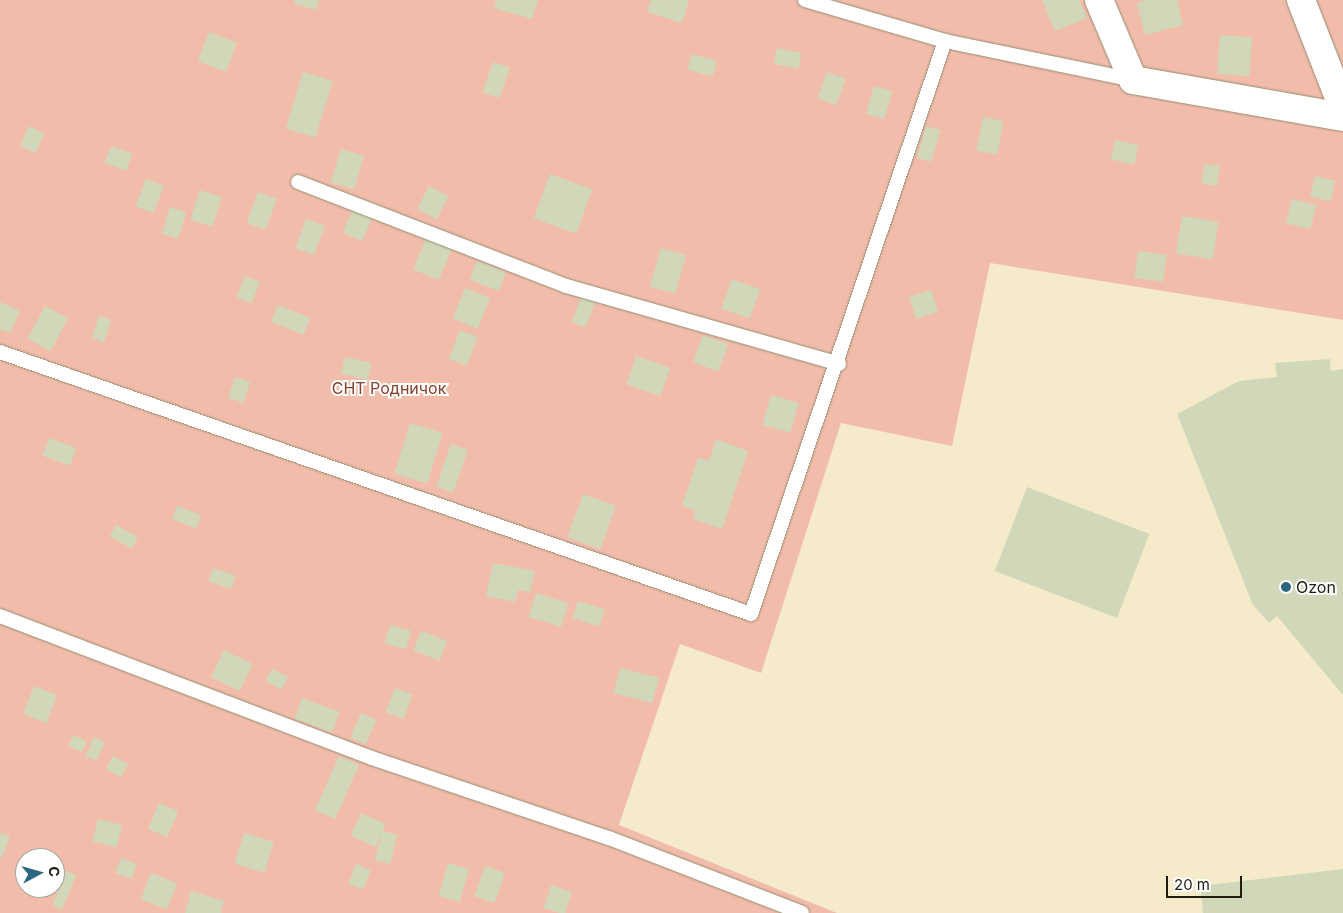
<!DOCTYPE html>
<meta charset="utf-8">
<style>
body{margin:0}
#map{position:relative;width:1343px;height:913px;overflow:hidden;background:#f5ebcb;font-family:Inter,sans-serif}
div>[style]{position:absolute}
.green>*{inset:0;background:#f2bcab}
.building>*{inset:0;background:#d0d8b9;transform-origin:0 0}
.roads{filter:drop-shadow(0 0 1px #968d70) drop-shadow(0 0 1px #968d70)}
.service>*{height:14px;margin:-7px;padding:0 7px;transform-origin:7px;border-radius:7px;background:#fff}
.minor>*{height:28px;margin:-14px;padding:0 14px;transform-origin:14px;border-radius:14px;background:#fff}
.dots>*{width:14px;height:14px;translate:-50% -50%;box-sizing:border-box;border:2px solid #fff;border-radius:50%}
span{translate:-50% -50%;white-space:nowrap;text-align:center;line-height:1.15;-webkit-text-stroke:4px #fff;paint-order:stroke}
.park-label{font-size:16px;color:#83402b}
.poi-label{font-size:16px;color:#211d12}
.left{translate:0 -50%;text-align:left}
.north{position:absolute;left:15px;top:848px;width:50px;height:50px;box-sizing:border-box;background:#fff;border:1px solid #a6a5a0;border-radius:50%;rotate:84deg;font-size:14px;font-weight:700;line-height:20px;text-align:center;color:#211d12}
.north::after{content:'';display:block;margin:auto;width:18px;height:22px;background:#2b677e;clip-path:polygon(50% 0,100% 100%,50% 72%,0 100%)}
.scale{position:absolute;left:1166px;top:876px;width:76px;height:22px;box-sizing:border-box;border:2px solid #211d12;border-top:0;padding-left:6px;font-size:15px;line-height:18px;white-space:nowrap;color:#211d12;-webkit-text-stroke:4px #fff;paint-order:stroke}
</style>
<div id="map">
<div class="green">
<div style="clip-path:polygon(evenodd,0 0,1343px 0,1343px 320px,990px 263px,952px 446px,841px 423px,761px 673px,680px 644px,619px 825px,837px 913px,0 913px,0 0,25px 858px,55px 858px,55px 888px,25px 888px,25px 858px)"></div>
</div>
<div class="building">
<div style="clip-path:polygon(295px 0,319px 0,316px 10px,294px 4px)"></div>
<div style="clip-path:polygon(496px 0,538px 0,532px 19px,494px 8px)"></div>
<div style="clip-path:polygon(651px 0,689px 0,682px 23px,647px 12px)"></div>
<div style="clip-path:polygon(1042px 0,1079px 0,1087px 18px,1055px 31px)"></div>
<div style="clip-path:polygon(1147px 0,1177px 0,1183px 25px,1145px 35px,1137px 3px)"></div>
<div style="left:209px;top:32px;width:30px;height:31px;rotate:21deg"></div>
<div style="left:1220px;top:35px;width:32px;height:39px;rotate:4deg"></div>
<div style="left:777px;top:48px;width:25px;height:16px;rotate:12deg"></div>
<div style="left:692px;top:54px;width:26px;height:16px;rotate:16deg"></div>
<div style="left:493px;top:62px;width:18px;height:32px;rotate:19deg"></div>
<div style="left:303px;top:72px;width:31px;height:59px;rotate:17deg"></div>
<div style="left:827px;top:72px;width:20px;height:28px;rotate:20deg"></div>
<div style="left:874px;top:86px;width:19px;height:29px;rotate:16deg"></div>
<div style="left:983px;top:117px;width:21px;height:34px;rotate:11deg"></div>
<div style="left:29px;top:126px;width:17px;height:22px;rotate:24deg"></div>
<div style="left:926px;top:126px;width:15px;height:33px;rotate:16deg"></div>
<div style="left:1115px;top:140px;width:24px;height:20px;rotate:12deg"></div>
<div style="left:111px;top:146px;width:23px;height:18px;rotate:20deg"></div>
<div style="left:341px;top:149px;width:24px;height:35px;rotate:17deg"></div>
<div style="left:1204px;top:164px;width:16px;height:20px;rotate:7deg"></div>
<div style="left:550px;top:174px;width:45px;height:47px;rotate:20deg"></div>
<div style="left:1315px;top:176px;width:21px;height:21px;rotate:14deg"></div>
<div style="left:146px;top:179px;width:19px;height:29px;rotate:21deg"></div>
<div style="left:429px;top:186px;width:22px;height:26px;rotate:27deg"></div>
<div style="left:200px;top:190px;width:23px;height:31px;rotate:18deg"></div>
<div style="left:258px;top:192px;width:20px;height:33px;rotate:20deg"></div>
<div style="left:1292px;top:199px;width:25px;height:25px;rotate:14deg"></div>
<div style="left:170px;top:207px;width:17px;height:28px;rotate:17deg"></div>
<div style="left:353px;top:209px;width:21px;height:26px;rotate:23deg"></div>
<div style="left:1182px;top:216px;width:37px;height:38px;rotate:9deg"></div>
<div style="left:306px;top:219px;width:20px;height:31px;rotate:20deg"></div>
<div style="left:427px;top:236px;width:28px;height:36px;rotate:23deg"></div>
<div style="left:661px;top:248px;width:26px;height:40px;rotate:16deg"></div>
<div style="left:1138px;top:251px;width:29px;height:27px;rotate:8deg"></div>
<div style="left:477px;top:261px;width:31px;height:20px;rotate:21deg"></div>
<div style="left:245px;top:276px;width:16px;height:23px;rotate:22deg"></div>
<div style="left:732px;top:279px;width:30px;height:31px;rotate:20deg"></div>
<div style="left:465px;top:288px;width:27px;height:33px;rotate:22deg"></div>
<div style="left:931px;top:290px;width:23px;height:23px;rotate:72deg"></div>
<div style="left:581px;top:297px;width:15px;height:27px;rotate:20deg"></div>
<div style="clip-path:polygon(0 302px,20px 311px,10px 333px,0 329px)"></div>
<div style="left:278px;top:305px;width:35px;height:18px;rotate:22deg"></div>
<div style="left:45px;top:306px;width:26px;height:37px;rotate:28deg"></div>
<div style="left:99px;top:316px;width:13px;height:23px;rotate:18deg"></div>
<div style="left:460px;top:330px;width:19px;height:31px;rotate:21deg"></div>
<div style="left:703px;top:335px;width:27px;height:29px;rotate:20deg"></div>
<div style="left:636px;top:356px;width:36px;height:30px;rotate:19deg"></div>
<div style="left:345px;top:357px;width:27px;height:17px;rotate:13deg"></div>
<div style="clip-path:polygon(1330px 359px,1331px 371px,1343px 369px,1343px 695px,1277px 616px,1269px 623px,1253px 605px,1177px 414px,1239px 381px,1277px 377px,1275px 363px)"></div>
<div style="left:235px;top:377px;width:16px;height:22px;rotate:18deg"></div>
<div style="left:771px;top:395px;width:29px;height:31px;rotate:16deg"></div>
<div style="left:410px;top:423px;width:34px;height:53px;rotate:17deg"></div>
<div style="left:49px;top:438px;width:29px;height:19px;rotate:20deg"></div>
<div style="clip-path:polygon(716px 439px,748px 451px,722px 529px,693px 519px,695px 510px,682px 506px,698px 458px,709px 461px)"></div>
<div style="left:451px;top:444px;width:18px;height:45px;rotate:19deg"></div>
<div style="left:1027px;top:487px;width:131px;height:90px;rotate:21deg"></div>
<div style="left:583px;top:494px;width:35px;height:46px;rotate:20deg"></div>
<div style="left:177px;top:506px;width:26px;height:14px;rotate:21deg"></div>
<div style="left:116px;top:525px;width:25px;height:13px;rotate:29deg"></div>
<div style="clip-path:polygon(493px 563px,535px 571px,530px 592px,518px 590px,515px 602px,486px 596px)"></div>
<div style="left:213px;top:568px;width:24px;height:14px;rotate:19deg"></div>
<div style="left:536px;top:593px;width:34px;height:25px;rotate:17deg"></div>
<div style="left:578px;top:601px;width:28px;height:18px;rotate:17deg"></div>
<div style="left:390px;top:625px;width:22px;height:19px;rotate:16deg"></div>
<div style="left:421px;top:631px;width:28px;height:21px;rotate:21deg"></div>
<div style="left:224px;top:650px;width:32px;height:30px;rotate:26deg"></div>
<div style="left:620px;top:668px;width:40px;height:26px;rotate:14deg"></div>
<div style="left:272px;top:669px;width:18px;height:14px;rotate:27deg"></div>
<div style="left:34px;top:686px;width:25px;height:30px;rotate:21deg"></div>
<div style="left:395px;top:688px;width:19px;height:26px;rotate:21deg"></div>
<div style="left:302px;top:698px;width:40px;height:22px;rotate:20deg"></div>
<div style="left:361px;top:713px;width:17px;height:27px;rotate:24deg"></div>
<div style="left:73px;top:735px;width:15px;height:12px;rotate:23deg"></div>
<div style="left:94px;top:737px;width:12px;height:21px;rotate:24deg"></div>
<div style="left:113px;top:756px;width:17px;height:15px;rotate:28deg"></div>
<div style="left:339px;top:756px;width:22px;height:59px;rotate:24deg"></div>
<div style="left:159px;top:803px;width:21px;height:28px;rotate:23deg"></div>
<div style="left:361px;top:813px;width:27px;height:25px;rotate:24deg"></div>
<div style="left:98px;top:819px;width:25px;height:23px;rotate:14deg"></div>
<div style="left:382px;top:831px;width:16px;height:30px;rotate:14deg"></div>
<div style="clip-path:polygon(0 833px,10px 836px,2px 858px,0 857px)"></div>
<div style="left:244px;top:833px;width:31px;height:32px;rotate:17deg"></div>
<div style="left:121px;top:858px;width:17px;height:16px;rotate:21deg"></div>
<div style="left:448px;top:863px;width:22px;height:34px;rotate:16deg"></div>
<div style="left:356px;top:864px;width:16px;height:21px;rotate:22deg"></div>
<div style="left:485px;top:866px;width:21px;height:32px;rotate:19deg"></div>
<div style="clip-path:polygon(1343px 869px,1343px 913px,1203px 913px,1200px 886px)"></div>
<div style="left:66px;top:871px;width:11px;height:37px;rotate:22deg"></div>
<div style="left:151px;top:873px;width:28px;height:28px;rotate:21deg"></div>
<div style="left:551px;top:885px;width:22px;height:24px;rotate:18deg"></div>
<div style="clip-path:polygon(191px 891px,224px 901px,221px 913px,185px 913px)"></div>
</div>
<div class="roads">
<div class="service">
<div style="left:805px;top:0;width:146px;rotate:16.3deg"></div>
<div style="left:945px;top:41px;width:192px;rotate:11.7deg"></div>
<div style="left:298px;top:182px;width:287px;rotate:21.2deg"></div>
<div style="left:566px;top:286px;width:284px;rotate:15.9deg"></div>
<div style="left:0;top:352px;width:795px;rotate:19.23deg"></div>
<div style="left:751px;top:614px;width:605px;rotate:-71.3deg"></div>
<div style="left:0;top:616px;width:398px;rotate:20.9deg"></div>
<div style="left:372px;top:758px;width:250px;rotate:18.7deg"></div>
<div style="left:609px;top:838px;width:207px;rotate:21.2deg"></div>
</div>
<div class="minor">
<div style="left:1099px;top:0;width:87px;rotate:67deg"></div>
<div style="left:1133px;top:80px;width:213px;rotate:10deg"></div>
<div style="left:1301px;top:0;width:116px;rotate:68.7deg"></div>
</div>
</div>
<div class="dots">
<div style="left:1286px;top:587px;background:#2b677e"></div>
</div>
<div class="park-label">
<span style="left:389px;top:388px">СНТ Родничок</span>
</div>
<div class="poi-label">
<span class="left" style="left:1296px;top:587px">Ozon</span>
</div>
<div class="north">С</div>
<div class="scale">20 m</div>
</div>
